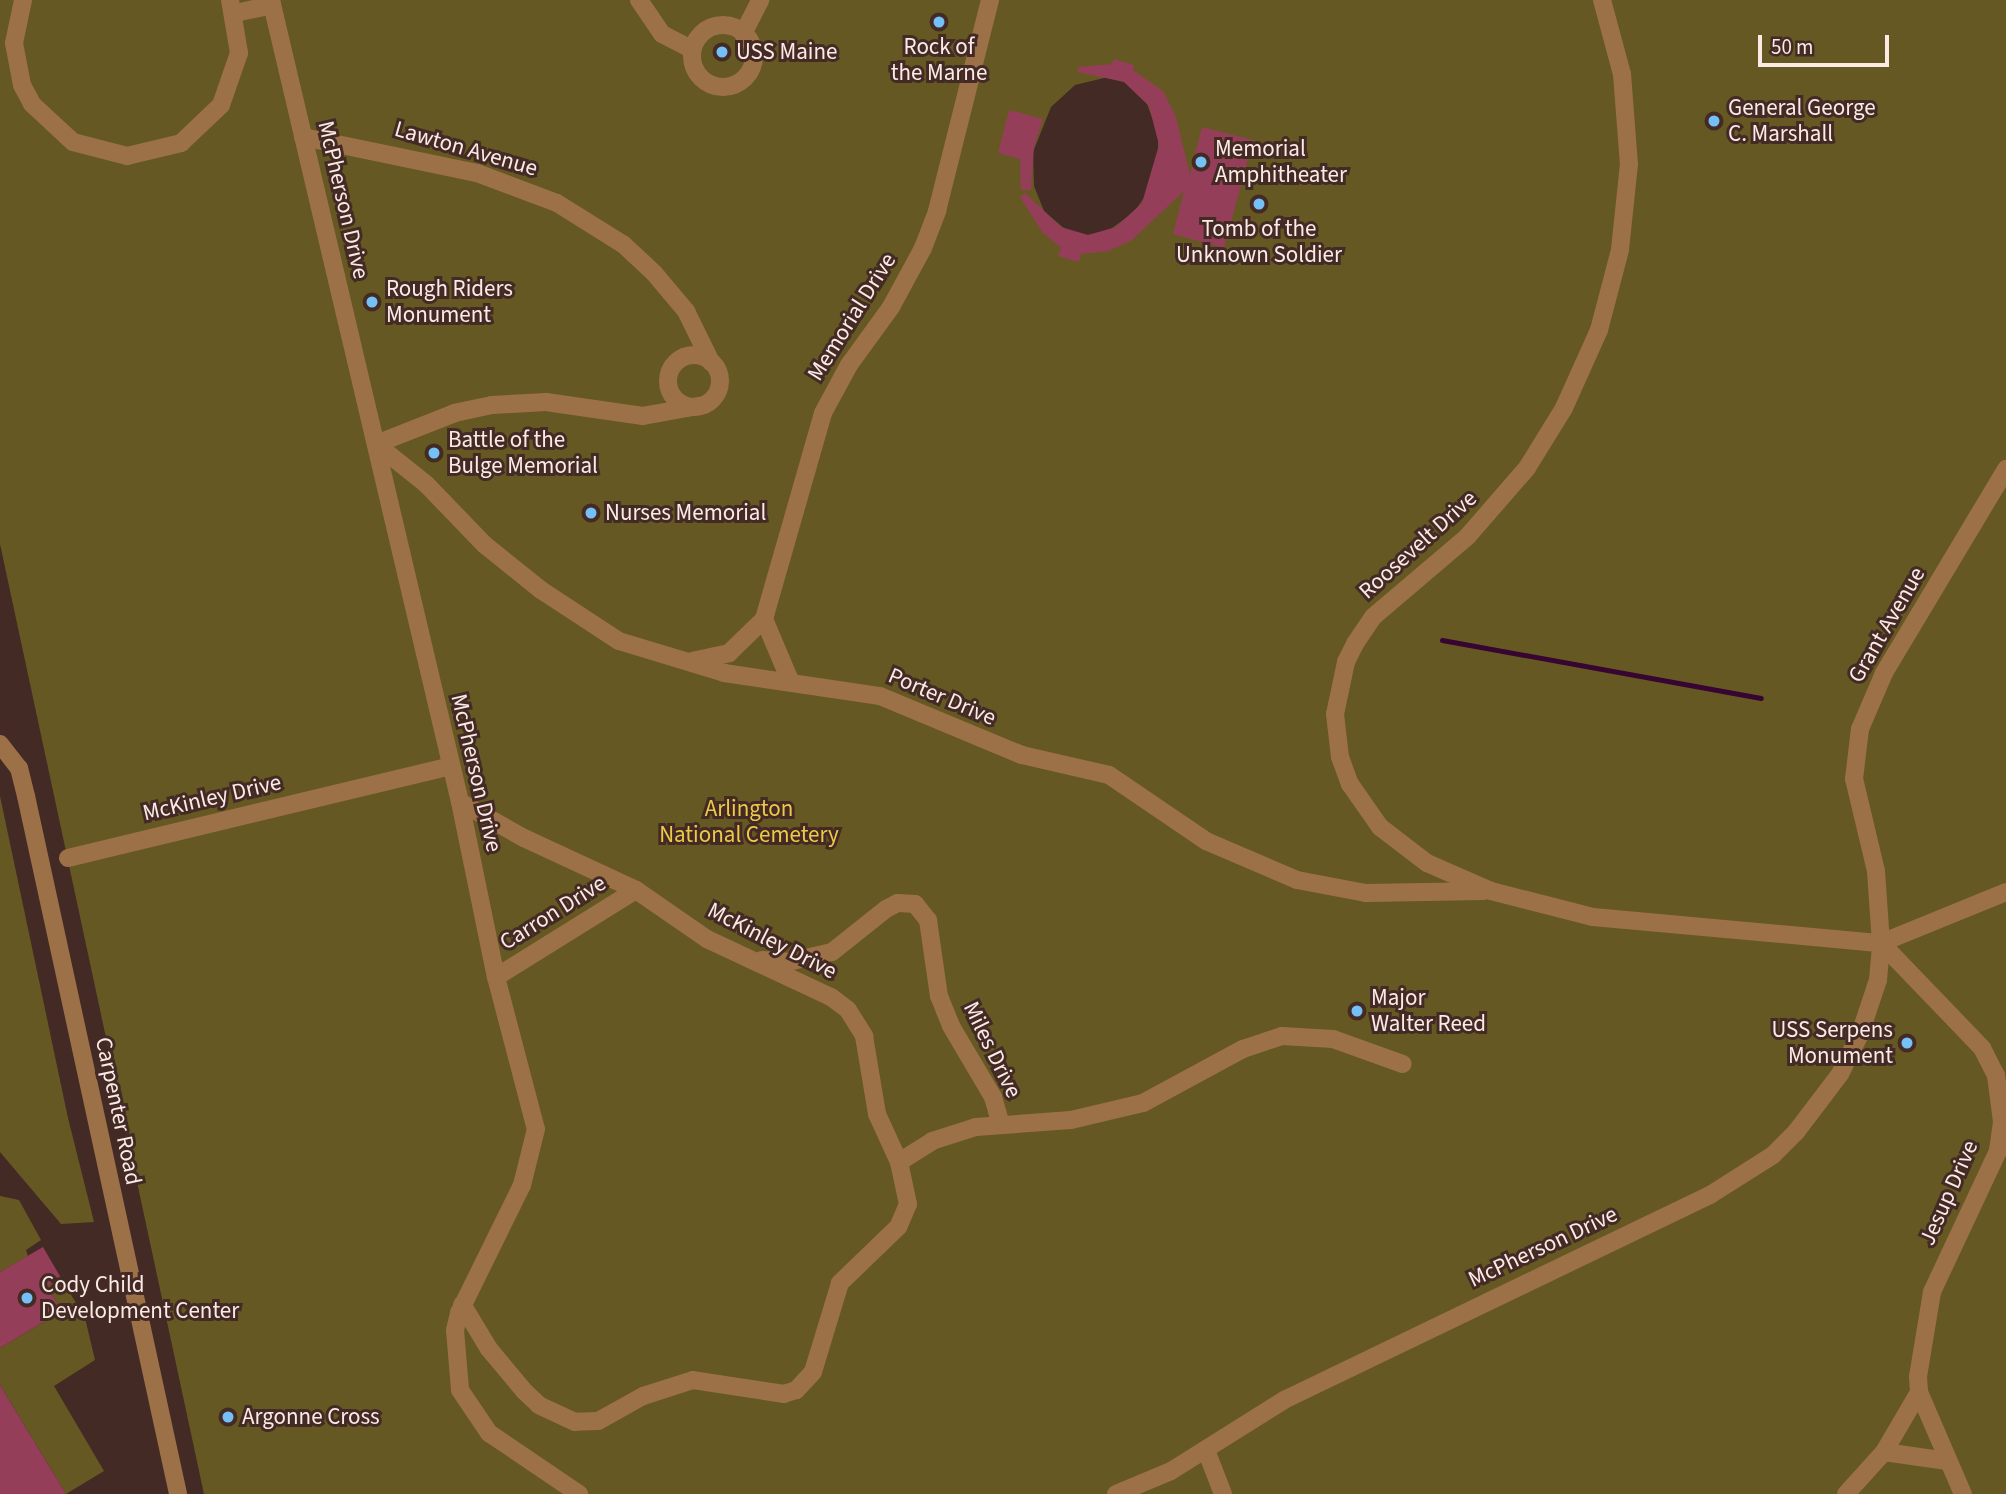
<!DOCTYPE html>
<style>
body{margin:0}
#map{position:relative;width:2006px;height:1494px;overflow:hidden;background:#442a25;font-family:"Source Sans 3",sans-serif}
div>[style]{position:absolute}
.green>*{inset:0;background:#665822}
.stream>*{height:5px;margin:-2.5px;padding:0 2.5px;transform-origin:2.5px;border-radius:2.5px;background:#360531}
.building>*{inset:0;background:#943e59}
.minor>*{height:18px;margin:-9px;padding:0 9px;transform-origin:9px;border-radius:9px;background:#9d7147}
.minor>.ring{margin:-9px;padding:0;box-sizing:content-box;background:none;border:18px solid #9d7147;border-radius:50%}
.dots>*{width:19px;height:19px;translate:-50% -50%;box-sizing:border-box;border:4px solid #442a25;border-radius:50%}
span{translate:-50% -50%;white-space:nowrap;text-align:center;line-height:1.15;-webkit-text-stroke:6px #442a25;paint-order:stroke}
.poi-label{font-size:23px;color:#fbeae6}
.left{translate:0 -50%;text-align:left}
.right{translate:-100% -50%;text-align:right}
.street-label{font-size:23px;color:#fbeae6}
.park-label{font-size:23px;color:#ecca48}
.scale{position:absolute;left:1758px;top:35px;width:131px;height:32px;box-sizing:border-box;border:4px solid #fbeae6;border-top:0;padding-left:9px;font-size:21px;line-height:24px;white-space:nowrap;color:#fbeae6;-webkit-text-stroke:5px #442a25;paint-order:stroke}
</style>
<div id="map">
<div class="green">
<div style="clip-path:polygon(evenodd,0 0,2006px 0,2006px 1494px,204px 1494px,0 544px,0 0,1108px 77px,1124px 82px,1146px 101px,1158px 134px,1158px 155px,1146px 195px,1134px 212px,1108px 231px,1088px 235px,1066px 230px,1044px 211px,1034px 186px,1033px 152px,1051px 107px,1075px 85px,1108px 77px)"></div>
<div style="clip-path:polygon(0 796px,68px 1118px,94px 1222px,61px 1224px,0 1152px)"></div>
<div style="clip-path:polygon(0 1196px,19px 1200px,41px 1240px,26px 1250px,28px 1256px,0 1272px)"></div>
<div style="clip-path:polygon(61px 1278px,85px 1318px,95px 1360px,54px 1386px,104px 1471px,66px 1494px,0 1385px,0 1348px,62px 1311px,47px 1286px)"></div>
</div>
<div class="stream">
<div style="left:1442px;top:640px;width:324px;rotate:10.3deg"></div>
</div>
<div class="building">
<div style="clip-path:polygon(1114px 59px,1134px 65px,1133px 70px,1163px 91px,1176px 117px,1190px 175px,1202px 127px,1253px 140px,1224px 248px,1173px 234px,1184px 191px,1132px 240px,1109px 251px,1081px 254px,1079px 262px,1058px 256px,1061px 248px,1042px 232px,1020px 197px,1025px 193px,1061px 227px,1088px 235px,1116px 227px,1142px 203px,1159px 145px,1149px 106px,1124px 82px,1078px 72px,1078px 67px,1112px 64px)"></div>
<div style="clip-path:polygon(1009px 110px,1043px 119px,1034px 147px,1031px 190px,1021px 190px,1020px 159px,998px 153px)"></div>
<div style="clip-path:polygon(43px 1247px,61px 1278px,47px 1286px,62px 1311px,0 1348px,0 1272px)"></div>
<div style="clip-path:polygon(0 1385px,66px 1494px,0 1494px)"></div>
</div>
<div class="minor">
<div style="left:23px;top:0;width:44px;rotate:101.8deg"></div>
<div style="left:14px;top:43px;width:43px;rotate:79.2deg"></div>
<div style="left:22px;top:85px;width:21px;rotate:62deg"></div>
<div style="left:32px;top:104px;width:56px;rotate:42.8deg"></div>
<div style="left:73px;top:142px;width:56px;rotate:14.5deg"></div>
<div style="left:127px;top:156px;width:56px;rotate:-13.5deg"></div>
<div style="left:181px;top:143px;width:55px;rotate:-43.5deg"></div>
<div style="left:221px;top:105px;width:55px;rotate:-70.9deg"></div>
<div style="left:239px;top:53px;width:54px;rotate:-99.6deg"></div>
<div style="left:271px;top:0;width:824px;rotate:76.74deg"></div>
<div style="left:460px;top:802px;width:179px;rotate:78.4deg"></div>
<div style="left:496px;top:977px;width:157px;rotate:75.3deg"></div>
<div style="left:536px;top:1129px;width:58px;rotate:104deg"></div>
<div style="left:522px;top:1185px;width:143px;rotate:116.2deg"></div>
<div style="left:459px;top:1313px;width:17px;rotate:103deg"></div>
<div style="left:455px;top:1330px;width:60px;rotate:85.2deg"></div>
<div style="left:460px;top:1390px;width:52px;rotate:56deg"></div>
<div style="left:489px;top:1433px;width:109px;rotate:34.1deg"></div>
<div style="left:639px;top:0;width:41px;rotate:55.9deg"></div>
<div style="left:662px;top:34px;width:34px;rotate:27deg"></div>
<div style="left:1602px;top:0;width:77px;rotate:74.9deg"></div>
<div style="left:1622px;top:74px;width:90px;rotate:85.6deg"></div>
<div style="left:1629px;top:164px;width:86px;rotate:96deg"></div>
<div style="left:1620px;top:250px;width:83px;rotate:104.7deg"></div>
<div style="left:1599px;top:330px;width:85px;rotate:114.2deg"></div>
<div style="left:1564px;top:408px;width:70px;rotate:121.7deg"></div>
<div style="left:1527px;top:468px;width:91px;rotate:131deg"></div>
<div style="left:1467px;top:537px;width:123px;rotate:139.6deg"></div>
<div style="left:1373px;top:617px;width:32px;rotate:124deg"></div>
<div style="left:1355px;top:644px;width:20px;rotate:117deg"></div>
<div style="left:1346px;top:662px;width:53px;rotate:101.9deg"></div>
<div style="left:1335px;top:714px;width:43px;rotate:83.4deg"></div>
<div style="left:1340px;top:757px;width:29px;rotate:70deg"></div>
<div style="left:1350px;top:784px;width:52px;rotate:55.1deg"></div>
<div style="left:1380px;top:827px;width:59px;rotate:37.5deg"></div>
<div style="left:1427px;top:863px;width:70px;rotate:23.6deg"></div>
<div style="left:1491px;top:891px;width:105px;rotate:14.3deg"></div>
<div style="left:1593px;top:917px;width:289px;rotate:5.2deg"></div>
<div style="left:1881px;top:943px;width:135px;rotate:-22.2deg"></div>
<div style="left:235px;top:13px;width:38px;rotate:-12deg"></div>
<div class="ring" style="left:692px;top:25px;width:44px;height:44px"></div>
<div style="left:743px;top:34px;width:38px;rotate:-63deg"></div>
<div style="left:303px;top:137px;width:178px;rotate:11.7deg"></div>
<div style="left:477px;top:173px;width:85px;rotate:20.6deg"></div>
<div style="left:557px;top:203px;width:79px;rotate:32.1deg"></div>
<div style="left:624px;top:245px;width:41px;rotate:43deg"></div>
<div style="left:654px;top:273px;width:50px;rotate:49.9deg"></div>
<div style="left:686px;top:311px;width:57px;rotate:63.9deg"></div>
<div class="ring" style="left:668px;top:355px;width:34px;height:34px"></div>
<div style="left:704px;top:405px;width:62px;rotate:169.8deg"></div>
<div style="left:643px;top:416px;width:98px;rotate:-171.8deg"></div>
<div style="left:546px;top:402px;width:54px;rotate:176.8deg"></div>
<div style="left:492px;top:405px;width:38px;rotate:168deg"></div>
<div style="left:455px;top:413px;width:85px;rotate:158.6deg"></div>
<div style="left:376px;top:444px;width:64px;rotate:38.7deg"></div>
<div style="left:426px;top:484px;width:85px;rotate:46deg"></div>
<div style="left:485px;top:545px;width:72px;rotate:38.8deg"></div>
<div style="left:541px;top:590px;width:93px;rotate:33.2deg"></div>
<div style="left:619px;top:641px;width:110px;rotate:16.9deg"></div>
<div style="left:724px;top:673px;width:158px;rotate:8.4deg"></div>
<div style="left:880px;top:696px;width:154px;rotate:22.6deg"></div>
<div style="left:1022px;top:755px;width:89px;rotate:12.9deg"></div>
<div style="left:1109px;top:775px;width:117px;rotate:34.2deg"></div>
<div style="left:1206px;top:841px;width:99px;rotate:23.2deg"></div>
<div style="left:1297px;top:880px;width:70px;rotate:10.7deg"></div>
<div style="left:1366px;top:893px;width:118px;rotate:-1deg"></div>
<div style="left:764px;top:619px;width:69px;rotate:67.1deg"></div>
<div style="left:692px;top:661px;width:38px;rotate:-12deg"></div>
<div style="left:729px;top:653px;width:49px;rotate:-44.2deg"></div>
<div style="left:764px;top:619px;width:214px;rotate:-74deg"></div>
<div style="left:823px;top:413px;width:55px;rotate:-61.6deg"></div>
<div style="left:849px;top:365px;width:72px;rotate:-54.1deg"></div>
<div style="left:891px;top:307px;width:67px;rotate:-61.5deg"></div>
<div style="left:923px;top:248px;width:40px;rotate:-69deg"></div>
<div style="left:937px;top:211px;width:218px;rotate:-75.9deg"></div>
<div style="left:0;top:744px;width:31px;rotate:52deg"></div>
<div style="left:19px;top:768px;width:29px;rotate:76deg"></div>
<div style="left:26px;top:796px;width:714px;rotate:77.71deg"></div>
<div style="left:460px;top:802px;width:73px;rotate:29.4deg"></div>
<div style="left:524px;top:838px;width:123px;rotate:24.9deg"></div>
<div style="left:636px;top:890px;width:86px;rotate:34.6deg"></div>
<div style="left:707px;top:939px;width:137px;rotate:25.1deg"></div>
<div style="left:831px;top:997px;width:21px;rotate:37deg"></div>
<div style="left:848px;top:1010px;width:31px;rotate:58deg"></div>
<div style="left:864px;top:1036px;width:79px;rotate:80.5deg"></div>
<div style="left:877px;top:1114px;width:53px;rotate:65.4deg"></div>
<div style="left:899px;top:1162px;width:43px;rotate:77.9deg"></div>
<div style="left:908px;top:1204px;width:25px;rotate:113deg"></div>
<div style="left:898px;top:1227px;width:81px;rotate:136deg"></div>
<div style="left:840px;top:1283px;width:93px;rotate:106.9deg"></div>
<div style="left:813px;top:1372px;width:25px;rotate:133deg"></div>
<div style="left:796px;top:1390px;width:13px;rotate:162deg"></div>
<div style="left:784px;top:1394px;width:92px;rotate:-171.3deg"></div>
<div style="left:693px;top:1380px;width:52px;rotate:162.3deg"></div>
<div style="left:643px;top:1396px;width:51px;rotate:150.9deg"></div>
<div style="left:598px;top:1421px;width:23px;rotate:178deg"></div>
<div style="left:575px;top:1422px;width:40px;rotate:-155deg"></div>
<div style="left:539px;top:1405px;width:19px;rotate:-137deg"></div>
<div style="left:525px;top:1392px;width:56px;rotate:-129.9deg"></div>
<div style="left:489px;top:1349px;width:52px;rotate:-121deg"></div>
<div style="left:68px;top:858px;width:391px;rotate:-13.5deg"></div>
<div style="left:1881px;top:943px;width:146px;rotate:46.1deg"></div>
<div style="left:1982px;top:1048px;width:30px;rotate:63deg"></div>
<div style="left:1996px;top:1075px;width:47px;rotate:82.7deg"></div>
<div style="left:2002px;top:1122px;width:29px;rotate:98deg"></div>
<div style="left:1998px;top:1151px;width:156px;rotate:115.1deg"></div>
<div style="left:1932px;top:1292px;width:86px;rotate:99.4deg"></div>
<div style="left:1918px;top:1377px;width:15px;rotate:86deg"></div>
<div style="left:1919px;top:1392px;width:111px;rotate:66.7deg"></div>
<div style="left:762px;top:960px;width:26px;rotate:4deg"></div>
<div style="left:788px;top:962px;width:45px;rotate:-12.8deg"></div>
<div style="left:832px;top:952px;width:69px;rotate:-38.5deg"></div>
<div style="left:886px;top:909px;width:13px;rotate:-27deg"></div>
<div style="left:898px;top:903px;width:17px;rotate:3deg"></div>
<div style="left:915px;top:904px;width:21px;rotate:51deg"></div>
<div style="left:928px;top:920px;width:77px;rotate:81.8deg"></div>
<div style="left:939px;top:996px;width:32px;rotate:68deg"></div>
<div style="left:951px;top:1026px;width:82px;rotate:59.4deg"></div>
<div style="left:993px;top:1097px;width:26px;rotate:74deg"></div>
<div style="left:496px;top:977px;width:165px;rotate:-31.9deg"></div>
<div style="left:899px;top:1162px;width:39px;rotate:-32deg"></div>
<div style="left:932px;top:1141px;width:46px;rotate:-17.7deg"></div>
<div style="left:976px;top:1127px;width:95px;rotate:-4.2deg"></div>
<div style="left:1071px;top:1120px;width:74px;rotate:-13.3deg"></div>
<div style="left:1143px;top:1103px;width:114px;rotate:-28.4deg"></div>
<div style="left:1243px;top:1049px;width:41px;rotate:-18.4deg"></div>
<div style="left:1282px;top:1036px;width:51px;rotate:3.4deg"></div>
<div style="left:1333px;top:1039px;width:74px;rotate:19.7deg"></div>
<div style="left:1206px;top:1450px;width:47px;rotate:68.9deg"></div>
<div style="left:1884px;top:1452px;width:64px;rotate:8.1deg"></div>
<div style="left:1116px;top:1494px;width:60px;rotate:-22.7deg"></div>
<div style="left:1171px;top:1471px;width:133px;rotate:-32.1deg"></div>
<div style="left:1284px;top:1400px;width:473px;rotate:-25.7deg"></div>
<div style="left:1710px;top:1195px;width:75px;rotate:-32.4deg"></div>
<div style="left:1773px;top:1155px;width:33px;rotate:-45deg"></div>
<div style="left:1796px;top:1132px;width:73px;rotate:-52.8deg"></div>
<div style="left:1840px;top:1074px;width:45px;rotate:-63.4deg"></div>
<div style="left:1860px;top:1034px;width:57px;rotate:-71.6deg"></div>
<div style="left:1878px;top:980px;width:37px;rotate:-85deg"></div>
<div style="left:1881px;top:943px;width:72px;rotate:-94deg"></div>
<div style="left:1876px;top:871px;width:95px;rotate:-103.4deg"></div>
<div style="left:1854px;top:779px;width:50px;rotate:-83.2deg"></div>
<div style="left:1860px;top:729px;width:61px;rotate:-66.8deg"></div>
<div style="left:1884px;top:673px;width:238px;rotate:-59.1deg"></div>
<div style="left:1846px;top:1494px;width:57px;rotate:-47.9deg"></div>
<div style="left:1884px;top:1452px;width:69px;rotate:-59.7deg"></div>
</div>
<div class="dots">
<div style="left:939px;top:22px;background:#75c0f6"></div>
<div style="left:722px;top:52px;background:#75c0f6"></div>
<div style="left:1714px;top:121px;background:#75c0f6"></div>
<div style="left:1201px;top:162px;background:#75c0f6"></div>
<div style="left:1259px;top:204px;background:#75c0f6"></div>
<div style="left:372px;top:302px;background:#75c0f6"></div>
<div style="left:434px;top:453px;background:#75c0f6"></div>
<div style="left:591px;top:513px;background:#75c0f6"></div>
<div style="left:1357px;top:1011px;background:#75c0f6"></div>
<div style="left:1907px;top:1043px;background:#75c0f6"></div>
<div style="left:27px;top:1298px;background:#75c0f6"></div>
<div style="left:228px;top:1417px;background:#75c0f6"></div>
</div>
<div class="poi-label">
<span style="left:939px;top:60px">Rock of<br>the Marne</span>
<span class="left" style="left:736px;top:52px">USS Maine</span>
<span class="left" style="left:1728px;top:121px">General George<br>C. Marshall</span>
<span class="left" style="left:1215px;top:162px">Memorial<br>Amphitheater</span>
<span style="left:1259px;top:242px">Tomb of the<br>Unknown Soldier</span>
<span class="left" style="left:386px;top:302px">Rough Riders<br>Monument</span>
<span class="left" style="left:448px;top:453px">Battle of the<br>Bulge Memorial</span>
<span class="left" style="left:605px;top:513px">Nurses Memorial</span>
<span class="left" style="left:1371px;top:1011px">Major<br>Walter Reed</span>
<span class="right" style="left:1893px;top:1043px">USS Serpens<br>Monument</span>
<span class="left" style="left:41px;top:1298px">Cody Child<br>Development Center</span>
<span class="left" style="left:242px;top:1417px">Argonne Cross</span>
</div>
<div class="street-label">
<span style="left:466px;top:149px;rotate:16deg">Lawton Avenue</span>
<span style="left:343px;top:200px;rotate:77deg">McPherson Drive</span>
<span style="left:852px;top:317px;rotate:-58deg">Memorial Drive</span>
<span style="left:1418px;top:545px;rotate:-42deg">Roosevelt Drive</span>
<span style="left:1887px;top:625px;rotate:-60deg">Grant Avenue</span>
<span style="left:942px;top:697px;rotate:23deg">Porter Drive</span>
<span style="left:476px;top:773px;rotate:77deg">McPherson Drive</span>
<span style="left:212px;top:798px;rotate:-13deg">McKinley Drive</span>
<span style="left:553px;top:913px;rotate:-32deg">Carron Drive</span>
<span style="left:772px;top:941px;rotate:27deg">McKinley Drive</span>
<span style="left:992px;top:1050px;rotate:64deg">Miles Drive</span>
<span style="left:118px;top:1111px;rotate:78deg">Carpenter Road</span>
<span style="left:1949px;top:1193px;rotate:-66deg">Jesup Drive</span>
<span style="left:1543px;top:1247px;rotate:-25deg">McPherson Drive</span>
</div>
<div class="park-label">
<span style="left:749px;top:822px">Arlington<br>National Cemetery</span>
</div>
<div class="scale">50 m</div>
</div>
